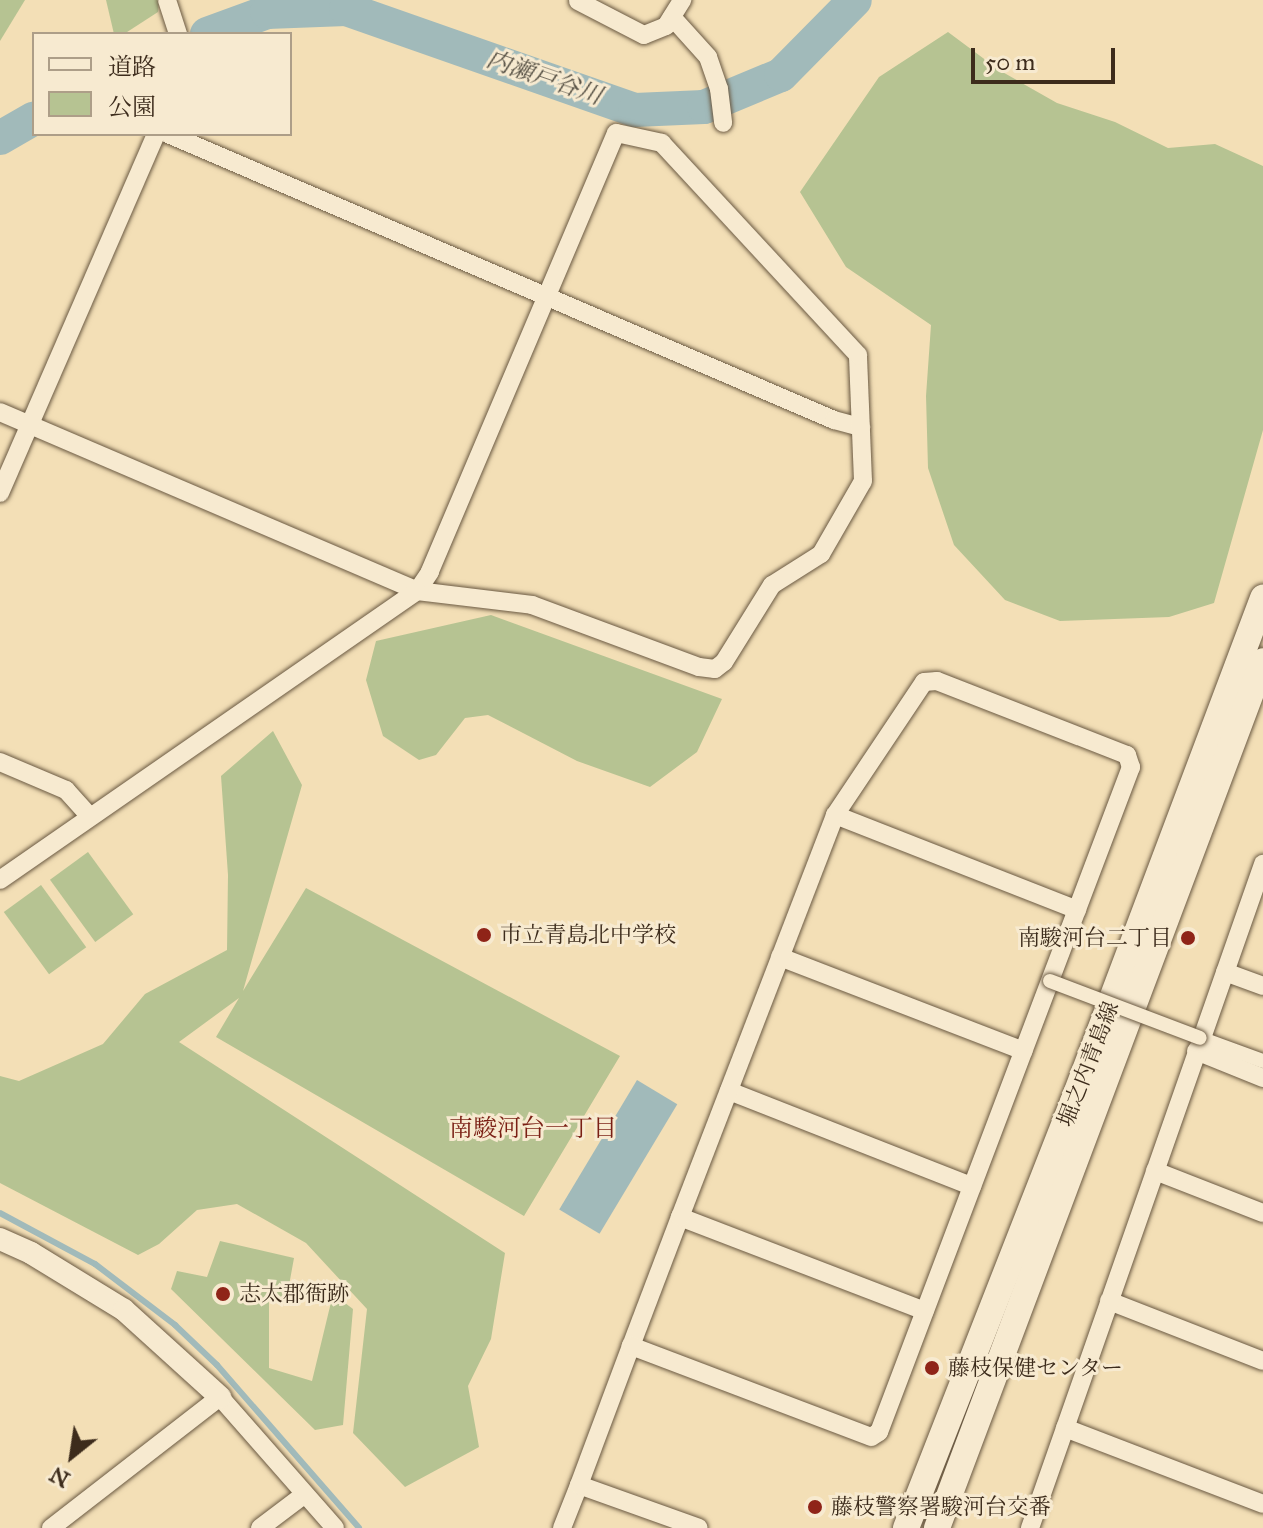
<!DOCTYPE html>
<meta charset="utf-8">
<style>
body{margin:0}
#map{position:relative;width:1263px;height:1528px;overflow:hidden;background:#f3dfb6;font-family:"IM FELL Great Primer","Noto Serif JP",serif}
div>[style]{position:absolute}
.green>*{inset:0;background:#b6c392;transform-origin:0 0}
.water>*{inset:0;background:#a1baba;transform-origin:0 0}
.stream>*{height:6px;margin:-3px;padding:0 3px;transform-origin:3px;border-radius:3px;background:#a1baba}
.river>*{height:34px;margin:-17px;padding:0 17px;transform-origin:17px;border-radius:17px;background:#a1baba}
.roads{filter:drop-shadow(0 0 2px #6a5942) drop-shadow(0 0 2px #6a5942)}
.pedestrian>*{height:14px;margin:-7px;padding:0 7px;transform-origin:7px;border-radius:7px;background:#f7ead0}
.minor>*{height:18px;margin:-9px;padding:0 9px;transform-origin:9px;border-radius:9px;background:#f7ead0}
.tertiary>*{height:22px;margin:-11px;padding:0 11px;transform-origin:11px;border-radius:11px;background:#f7ead0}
.secondary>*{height:26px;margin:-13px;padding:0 13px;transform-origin:13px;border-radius:13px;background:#f7ead0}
.bridges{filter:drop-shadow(0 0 2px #6a5942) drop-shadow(0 0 2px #6a5942)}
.pedestrian-bridge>*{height:14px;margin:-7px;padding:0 7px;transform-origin:7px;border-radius:7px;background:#f7ead0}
.dots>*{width:22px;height:22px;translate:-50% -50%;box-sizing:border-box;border:4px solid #f7ead0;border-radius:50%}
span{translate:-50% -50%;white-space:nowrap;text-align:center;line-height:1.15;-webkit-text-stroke:6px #f7ead0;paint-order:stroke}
.poi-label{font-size:22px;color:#3d2c1c}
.left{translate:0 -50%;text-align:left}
.right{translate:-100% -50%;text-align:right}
.street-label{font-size:22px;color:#3d2c1c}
.water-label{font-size:24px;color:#565044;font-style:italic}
.neighbourhood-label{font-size:24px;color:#7a1f14}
.legend{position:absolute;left:32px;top:32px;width:260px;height:104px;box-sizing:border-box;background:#f7ead0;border:2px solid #ad9e88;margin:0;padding:10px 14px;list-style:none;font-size:24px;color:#3d2c1c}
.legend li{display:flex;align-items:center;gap:16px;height:40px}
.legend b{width:40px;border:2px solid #ad9e88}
.north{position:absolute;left:32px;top:1416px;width:80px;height:80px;-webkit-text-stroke:6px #f7ead0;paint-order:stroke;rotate:210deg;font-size:22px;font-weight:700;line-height:32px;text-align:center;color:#3d2c1c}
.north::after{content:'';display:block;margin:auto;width:28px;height:36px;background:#3d2c1c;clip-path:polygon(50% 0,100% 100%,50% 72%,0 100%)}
.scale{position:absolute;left:971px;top:48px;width:144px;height:36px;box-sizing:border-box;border:4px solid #3d2c1c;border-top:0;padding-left:10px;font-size:24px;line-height:28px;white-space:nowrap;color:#3d2c1c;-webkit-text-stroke:6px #f7ead0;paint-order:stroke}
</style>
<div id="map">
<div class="green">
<div style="clip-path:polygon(0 0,25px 0,0 41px)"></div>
<div style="clip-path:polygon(106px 0,159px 0,158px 12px,124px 34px,114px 34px)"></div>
<div style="clip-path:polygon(948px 32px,999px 70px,1057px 103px,1115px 122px,1168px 148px,1215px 144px,1263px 166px,1263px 430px,1214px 603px,1169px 617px,1060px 621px,1005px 600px,954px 545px,928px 468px,926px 396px,931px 325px,846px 267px,800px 192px,879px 77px)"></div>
<div style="clip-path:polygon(491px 615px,722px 699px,697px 752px,650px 787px,577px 761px,488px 715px,465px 718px,436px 755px,419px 760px,383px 736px,366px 680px,376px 641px)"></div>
<div style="clip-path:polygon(273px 731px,302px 785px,243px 991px,306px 888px,620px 1056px,524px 1216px,216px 1037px,239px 998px,179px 1042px,505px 1253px,491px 1339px,468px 1386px,479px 1447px,405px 1487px,353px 1433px,367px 1309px,306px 1243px,237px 1204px,197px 1210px,159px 1244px,138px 1255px,0 1183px,0 1076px,19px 1081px,103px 1044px,145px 994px,227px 950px,228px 875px,221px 776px)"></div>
<div style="left:88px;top:852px;width:77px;height:47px;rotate:54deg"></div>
<div style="left:41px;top:885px;width:77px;height:46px;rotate:54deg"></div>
<div style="clip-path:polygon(220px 1241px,294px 1258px,286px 1302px,269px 1299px,269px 1368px,312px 1381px,333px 1294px,353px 1309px,343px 1425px,315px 1430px,171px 1289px,177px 1271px,207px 1277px)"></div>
</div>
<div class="water">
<div style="left:637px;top:1080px;width:47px;height:151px;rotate:31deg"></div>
</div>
<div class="stream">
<div style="left:0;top:1213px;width:108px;rotate:28.2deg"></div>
<div style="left:95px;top:1264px;width:101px;rotate:37.3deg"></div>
<div style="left:175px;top:1325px;width:58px;rotate:43.6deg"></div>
<div style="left:217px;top:1365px;width:216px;rotate:48.9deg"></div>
</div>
<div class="river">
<div style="left:207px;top:34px;width:64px;rotate:-20.1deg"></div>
<div style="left:267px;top:12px;width:79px;rotate:-2.2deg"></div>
<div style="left:346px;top:9px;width:306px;rotate:19.3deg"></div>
<div style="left:635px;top:110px;width:69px;rotate:-2.5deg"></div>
<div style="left:704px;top:107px;width:83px;rotate:-22.6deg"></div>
<div style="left:781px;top:75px;width:105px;rotate:-45.4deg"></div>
<div style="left:0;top:138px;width:39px;rotate:-30deg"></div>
</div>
<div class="roads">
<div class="pedestrian">
<div style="left:1200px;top:1038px;width:67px;rotate:20.1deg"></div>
</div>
<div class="minor">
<div style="left:167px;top:0;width:36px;rotate:72deg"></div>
<div style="left:578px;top:1px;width:74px;rotate:27.3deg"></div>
<div style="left:644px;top:35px;width:24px;rotate:-22deg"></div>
<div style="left:666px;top:26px;width:31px;rotate:-58deg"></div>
<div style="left:672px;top:17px;width:54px;rotate:48deg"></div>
<div style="left:708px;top:57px;width:34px;rotate:71deg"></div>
<div style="left:719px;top:89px;width:34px;rotate:83deg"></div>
<div style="left:168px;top:134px;width:725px;rotate:23.24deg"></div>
<div style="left:834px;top:420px;width:28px;rotate:15deg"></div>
<div style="left:0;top:412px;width:454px;rotate:23.2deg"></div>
<div style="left:417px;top:591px;width:116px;rotate:6.9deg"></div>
<div style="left:532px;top:605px;width:178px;rotate:20.4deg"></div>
<div style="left:699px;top:667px;width:16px;rotate:7deg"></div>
<div style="left:715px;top:669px;width:11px;rotate:-38deg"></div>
<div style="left:724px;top:662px;width:91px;rotate:-58.1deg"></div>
<div style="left:772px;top:585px;width:58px;rotate:-32.3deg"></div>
<div style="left:821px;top:554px;width:84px;rotate:-60.1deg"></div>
<div style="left:863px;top:481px;width:126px;rotate:-92.3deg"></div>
<div style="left:858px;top:355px;width:289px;rotate:-132.8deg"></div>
<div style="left:662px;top:143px;width:47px;rotate:-167.7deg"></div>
<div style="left:616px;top:133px;width:477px;rotate:113deg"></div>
<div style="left:430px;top:572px;width:23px;rotate:124deg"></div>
<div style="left:417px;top:591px;width:507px;rotate:145.28deg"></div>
<div style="left:0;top:493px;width:391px;rotate:-66.5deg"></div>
<div style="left:0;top:762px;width:72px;rotate:23deg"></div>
<div style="left:66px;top:790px;width:36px;rotate:48deg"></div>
<div style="left:835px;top:815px;width:260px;rotate:21.4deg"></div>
<div style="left:780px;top:957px;width:261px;rotate:21.1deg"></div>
<div style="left:1225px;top:972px;width:40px;rotate:20.2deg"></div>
<div style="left:1196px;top:1051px;width:72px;rotate:21.9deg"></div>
<div style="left:729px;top:1091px;width:261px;rotate:21.4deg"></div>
<div style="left:1155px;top:1171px;width:116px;rotate:21.3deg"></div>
<div style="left:680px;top:1217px;width:262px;rotate:21deg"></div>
<div style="left:1109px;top:1301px;width:165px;rotate:21.3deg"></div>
<div style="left:1065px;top:1428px;width:212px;rotate:21deg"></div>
<div style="left:579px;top:1485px;width:127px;rotate:19.7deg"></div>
<div style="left:51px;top:1528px;width:214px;rotate:-37.8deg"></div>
<div style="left:220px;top:1397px;width:174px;rotate:48.7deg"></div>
<div style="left:260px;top:1528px;width:56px;rotate:-37.1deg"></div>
<div style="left:562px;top:1528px;width:46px;rotate:-68.4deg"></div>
<div style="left:579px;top:1485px;width:148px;rotate:-69.5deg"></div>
<div style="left:631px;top:1346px;width:138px;rotate:-69.2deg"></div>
<div style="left:680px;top:1217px;width:431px;rotate:-68.9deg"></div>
<div style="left:835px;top:815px;width:160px;rotate:-56.2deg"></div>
<div style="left:924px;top:682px;width:13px;rotate:-4deg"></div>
<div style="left:937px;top:681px;width:204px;rotate:21.3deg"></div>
<div style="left:1127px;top:755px;width:13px;rotate:72deg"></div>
<div style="left:1131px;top:767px;width:711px;rotate:110.75deg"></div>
<div style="left:879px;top:1432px;width:9px;rotate:148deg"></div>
<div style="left:871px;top:1437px;width:257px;rotate:-159.2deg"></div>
<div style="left:1030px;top:1528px;width:704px;rotate:-70.66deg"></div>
</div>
<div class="tertiary">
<div style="left:0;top:1239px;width:34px;rotate:24deg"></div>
<div style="left:31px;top:1253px;width:109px;rotate:31.5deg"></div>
<div style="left:124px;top:1310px;width:130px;rotate:42.2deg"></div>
</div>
<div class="secondary">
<div style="left:906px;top:1528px;width:458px;rotate:-68.6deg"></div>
<div style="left:1073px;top:1102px;width:539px;rotate:-69.34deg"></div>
<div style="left:937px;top:1528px;width:926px;rotate:-69.39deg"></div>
</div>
</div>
<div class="bridges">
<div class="pedestrian-bridge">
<div style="left:1050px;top:981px;width:160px;rotate:20.8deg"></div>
</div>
</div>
<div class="dots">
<div style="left:484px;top:935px;background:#8f2418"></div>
<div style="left:1188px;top:938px;background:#8f2418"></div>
<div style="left:223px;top:1294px;background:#8f2418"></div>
<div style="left:932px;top:1368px;background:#8f2418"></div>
<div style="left:815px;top:1507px;background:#8f2418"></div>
</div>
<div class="poi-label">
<span class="left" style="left:500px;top:935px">市立青島北中学校</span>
<span class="right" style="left:1172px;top:938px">南駿河台二丁目</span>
<span class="left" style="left:239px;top:1294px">志太郡衙跡</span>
<span class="left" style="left:948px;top:1368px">藤枝保健センター</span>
<span class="left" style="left:831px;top:1507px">藤枝警察署駿河台交番</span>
</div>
<div class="street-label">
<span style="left:1088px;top:1064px;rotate:-69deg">堀之内青島線</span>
</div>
<div class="water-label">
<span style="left:544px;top:78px;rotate:19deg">内瀬戸谷川</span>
</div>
<div class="neighbourhood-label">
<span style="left:533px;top:1129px">南駿河台一丁目</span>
</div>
<ul class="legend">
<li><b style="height:10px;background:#f7ead0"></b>道路</li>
<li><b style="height:22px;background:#b6c392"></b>公園</li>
</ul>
<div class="north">N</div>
<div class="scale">50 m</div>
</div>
